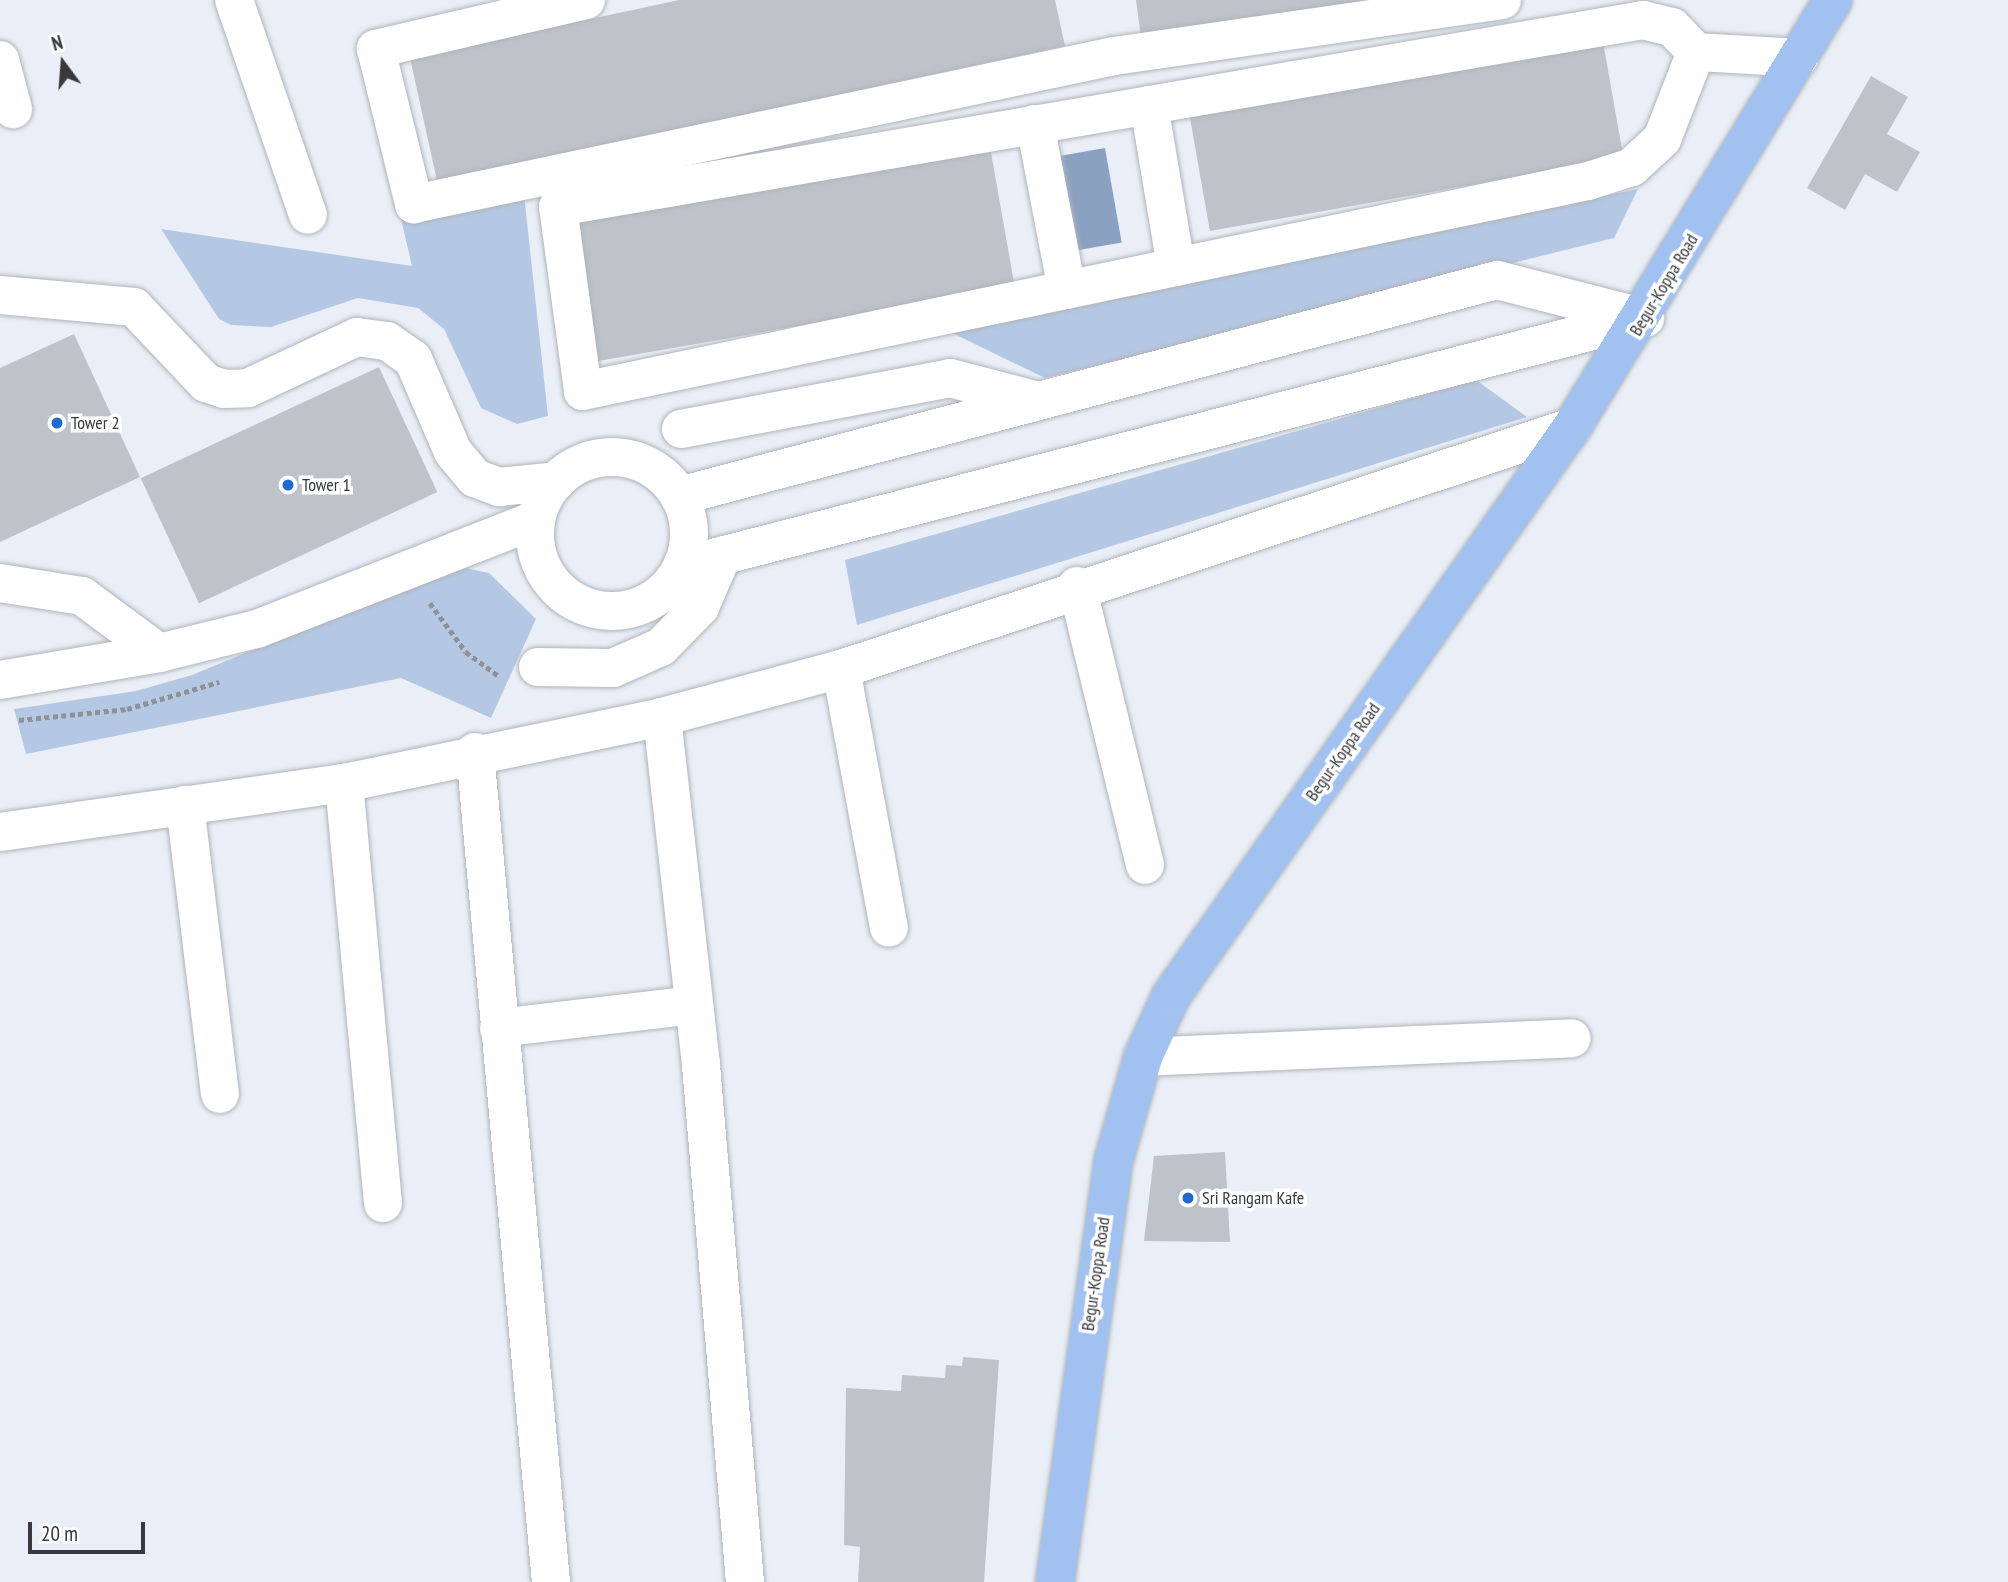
<!DOCTYPE html>
<style>
body{margin:0}
#map{position:relative;width:2008px;height:1582px;overflow:hidden;background:#eaeff7;font-family:"PT Sans Narrow",sans-serif}
div>[style]{position:absolute}
.green>*{inset:0;background:#b5c8e3}
.water>*{inset:0;background:#8ba1c1;transform-origin:0 0}
.building>*{inset:0;background:#bec3ca;transform-origin:0 0}
.path>*{height:4.5px;margin-top:-2.25px;transform-origin:0;background:repeating-linear-gradient(90deg,#8e9297 0 5px,transparent 0 8.5px)}
.roads{filter:drop-shadow(0 0 2px #afb4bb) drop-shadow(0 0 2px #afb4bb)}
.minor>*{height:38px;margin:-19px;padding:0 19px;transform-origin:19px;border-radius:19px;background:#fff}
.minor>.ring{margin:-19px;padding:0;box-sizing:content-box;background:none;border:38px solid #fff;border-radius:50%}
.major>*{height:38px;margin:-19px;padding:0 19px;transform-origin:19px;border-radius:19px;background:#a1c2f1}
.dots>*{width:19px;height:19px;translate:-50% -50%;box-sizing:border-box;border:4px solid #fff;border-radius:50%}
span{translate:-50% -50%;white-space:nowrap;text-align:center;line-height:1.15;-webkit-text-stroke:7px #fff;paint-order:stroke}
.street-label{font-size:18px;color:#37393c}
.poi-label{font-size:18px;color:#37393c}
.left{translate:0 -50%;text-align:left}
.north{position:absolute;left:28px;top:28px;width:70px;height:70px;-webkit-text-stroke:5px #fff;paint-order:stroke;rotate:344deg;font-size:19px;font-weight:700;line-height:28px;text-align:center;color:#37393c}
.north::after{content:'';display:block;margin:auto;width:24px;height:32px;background:#37393c;clip-path:polygon(50% 0,100% 100%,50% 72%,0 100%)}
.scale{position:absolute;left:28px;top:1522px;width:117px;height:32px;box-sizing:border-box;border:4px solid #37393c;border-top:0;padding-left:9px;font-size:21px;line-height:24px;white-space:nowrap;color:#37393c;-webkit-text-stroke:5px #fff;paint-order:stroke}
</style>
<div id="map">
<div class="green">
<div style="clip-path:polygon(1638px 189px,1614px 238px,1045px 378px,950px 332px)"></div>
<div style="clip-path:polygon(524px 194px,548px 416px,517px 424px,481px 408px,444px 329px,418px 308px,358px 298px,271px 327px,231px 325px,219px 319px,161px 229px,412px 266px,401px 219px)"></div>
<div style="clip-path:polygon(1476px 380px,1527px 417px,857px 625px,845px 560px)"></div>
<div style="clip-path:polygon(455px 566px,489px 573px,536px 619px,491px 718px,401px 678px,26px 754px,14px 709px,136px 691px,192px 675px)"></div>
</div>
<div class="water">
<div style="left:1105px;top:148px;width:96px;height:58px;rotate:80deg"></div>
</div>
<div class="building">
<div style="clip-path:polygon(679px 0,1055px 0,1065px 46px,437px 181px,410px 58px)"></div>
<div style="clip-path:polygon(1136px 0,1384px 0,1141px 37px)"></div>
<div style="left:1602px;top:36px;width:124px;height:420px;rotate:80deg"></div>
<div style="clip-path:polygon(1871px 76px,1908px 97px,1887px 134px,1920px 152px,1897px 192px,1865px 174px,1845px 210px,1807px 188px)"></div>
<div style="left:989px;top:141px;width:149px;height:424px;rotate:80deg"></div>
<div style="clip-path:polygon(74px 334px,140px 477px,0 542px,0 368px)"></div>
<div style="left:379px;top:367px;width:138px;height:263px;rotate:65deg"></div>
<div style="clip-path:polygon(1225px 1152px,1230px 1242px,1144px 1241px,1154px 1156px)"></div>
<div style="clip-path:polygon(963px 1357px,999px 1360px,984px 1582px,858px 1582px,860px 1547px,844px 1545px,846px 1388px,901px 1391px,902px 1375px,945px 1378px,946px 1365px,962px 1366px)"></div>
</div>
<div class="path">
<div style="left:430px;top:603px;width:61px;rotate:53.7deg"></div>
<div style="left:466px;top:652px;width:42px;rotate:36.3deg"></div>
<div style="left:19px;top:720px;width:109px;rotate:-5.8deg"></div>
<div style="left:127px;top:709px;width:96px;rotate:-16.4deg"></div>
</div>
<div class="roads">
<div class="minor">
<div style="left:234px;top:0;width:227px;rotate:71deg"></div>
<div style="left:586px;top:0;width:216px;rotate:166.9deg"></div>
<div style="left:376px;top:49px;width:160px;rotate:76.2deg"></div>
<div style="left:414px;top:204px;width:715px;rotate:-11.94deg"></div>
<div style="left:1114px;top:56px;width:392px;rotate:-8.2deg"></div>
<div style="left:1696px;top:52px;width:93px;rotate:111.3deg"></div>
<div style="left:1662px;top:139px;width:41px;rotate:137deg"></div>
<div style="left:1632px;top:167px;width:46px;rotate:162.3deg"></div>
<div style="left:1588px;top:181px;width:1027px;rotate:168.2deg"></div>
<div style="left:583px;top:391px;width:186px;rotate:-97.7deg"></div>
<div style="left:558px;top:207px;width:1101px;rotate:-9.78deg"></div>
<div style="left:1643px;top:20px;width:30px;rotate:14deg"></div>
<div style="left:1672px;top:27px;width:35px;rotate:46deg"></div>
<div style="left:1696px;top:52px;width:103px;rotate:3.3deg"></div>
<div style="left:0;top:60px;width:51px;rotate:75.1deg"></div>
<div style="left:1149px;top:105px;width:164px;rotate:80.5deg"></div>
<div style="left:1035px;top:124px;width:169px;rotate:79.1deg"></div>
<div style="left:0;top:295px;width:135px;rotate:5.1deg"></div>
<div style="left:134px;top:307px;width:105px;rotate:46.5deg"></div>
<div style="left:206px;top:383px;width:19px;rotate:18deg"></div>
<div style="left:224px;top:389px;width:24px;rotate:-2deg"></div>
<div style="left:248px;top:388px;width:120px;rotate:-25.1deg"></div>
<div style="left:357px;top:337px;width:30px;rotate:8deg"></div>
<div style="left:387px;top:341px;width:32px;rotate:35deg"></div>
<div style="left:413px;top:359px;width:101px;rotate:66.7deg"></div>
<div style="left:453px;top:452px;width:34px;rotate:50deg"></div>
<div style="left:475px;top:478px;width:26px;rotate:21deg"></div>
<div style="left:499px;top:487px;width:58px;rotate:-5.9deg"></div>
<div style="left:681px;top:429px;width:274px;rotate:-10.7deg"></div>
<div style="left:950px;top:378px;width:91px;rotate:14.6deg"></div>
<div class="ring" style="left:535px;top:457px;width:116px;height:116px"></div>
<div style="left:679px;top:496px;width:846px;rotate:-14.79deg"></div>
<div style="left:1497px;top:280px;width:153px;rotate:14.4deg"></div>
<div style="left:682px;top:566px;width:992px;rotate:-14.47deg"></div>
<div style="left:0;top:583px;width:83px;rotate:9deg"></div>
<div style="left:82px;top:596px;width:96px;rotate:36.5deg"></div>
<div style="left:1077px;top:586px;width:287px;rotate:76.3deg"></div>
<div style="left:538px;top:667px;width:75px;rotate:0.8deg"></div>
<div style="left:613px;top:668px;width:52px;rotate:-23.6deg"></div>
<div style="left:661px;top:647px;width:56px;rotate:-45.7deg"></div>
<div style="left:700px;top:607px;width:56px;rotate:-66.7deg"></div>
<div style="left:841px;top:669px;width:263px;rotate:79.5deg"></div>
<div style="left:0;top:680px;width:161px;rotate:-9.6deg"></div>
<div style="left:159px;top:653px;width:101px;rotate:-13.8deg"></div>
<div style="left:257px;top:629px;width:299px;rotate:-21.4deg"></div>
<div style="left:662px;top:717px;width:350px;rotate:83.6deg"></div>
<div style="left:701px;top:1065px;width:519px;rotate:85.14deg"></div>
<div style="left:475px;top:752px;width:833px;rotate:84.77deg"></div>
<div style="left:344px;top:783px;width:422px;rotate:84.7deg"></div>
<div style="left:185px;top:805px;width:291px;rotate:83.1deg"></div>
<div style="left:0;top:832px;width:347px;rotate:-8.1deg"></div>
<div style="left:344px;top:783px;width:325px;rotate:-11.7deg"></div>
<div style="left:662px;top:717px;width:185px;rotate:-15deg"></div>
<div style="left:841px;top:669px;width:770px;rotate:-18.32deg"></div>
<div style="left:499px;top:1028px;width:196px;rotate:-6.7deg"></div>
<div style="left:1143px;top:1057px;width:429px;rotate:-2.5deg"></div>
</div>
<div class="major">
<div style="left:1055px;top:1582px;width:427px;rotate:-82.1deg"></div>
<div style="left:1114px;top:1159px;width:106px;rotate:-74.1deg"></div>
<div style="left:1143px;top:1057px;width:67px;rotate:-65.3deg"></div>
<div style="left:1171px;top:996px;width:696px;rotate:-54.83deg"></div>
<div style="left:1572px;top:427px;width:500px;rotate:-58.57deg"></div>
</div>
</div>
<div class="dots">
<div style="left:57px;top:423px;background:#1b6bd5"></div>
<div style="left:288px;top:485px;background:#1b6bd5"></div>
<div style="left:1188px;top:1198px;background:#1b6bd5"></div>
</div>
<div class="street-label">
<span style="left:1664px;top:285px;rotate:-59deg">Begur-Koppa Road</span>
<span style="left:1343px;top:752px;rotate:-55deg">Begur-Koppa Road</span>
<span style="left:1096px;top:1274px;rotate:-82deg">Begur-Koppa Road</span>
</div>
<div class="poi-label">
<span class="left" style="left:71px;top:423px">Tower 2</span>
<span class="left" style="left:302px;top:485px">Tower 1</span>
<span class="left" style="left:1202px;top:1198px">Sri Rangam Kafe</span>
</div>
<div class="north">N</div>
<div class="scale">20 m</div>
</div>
